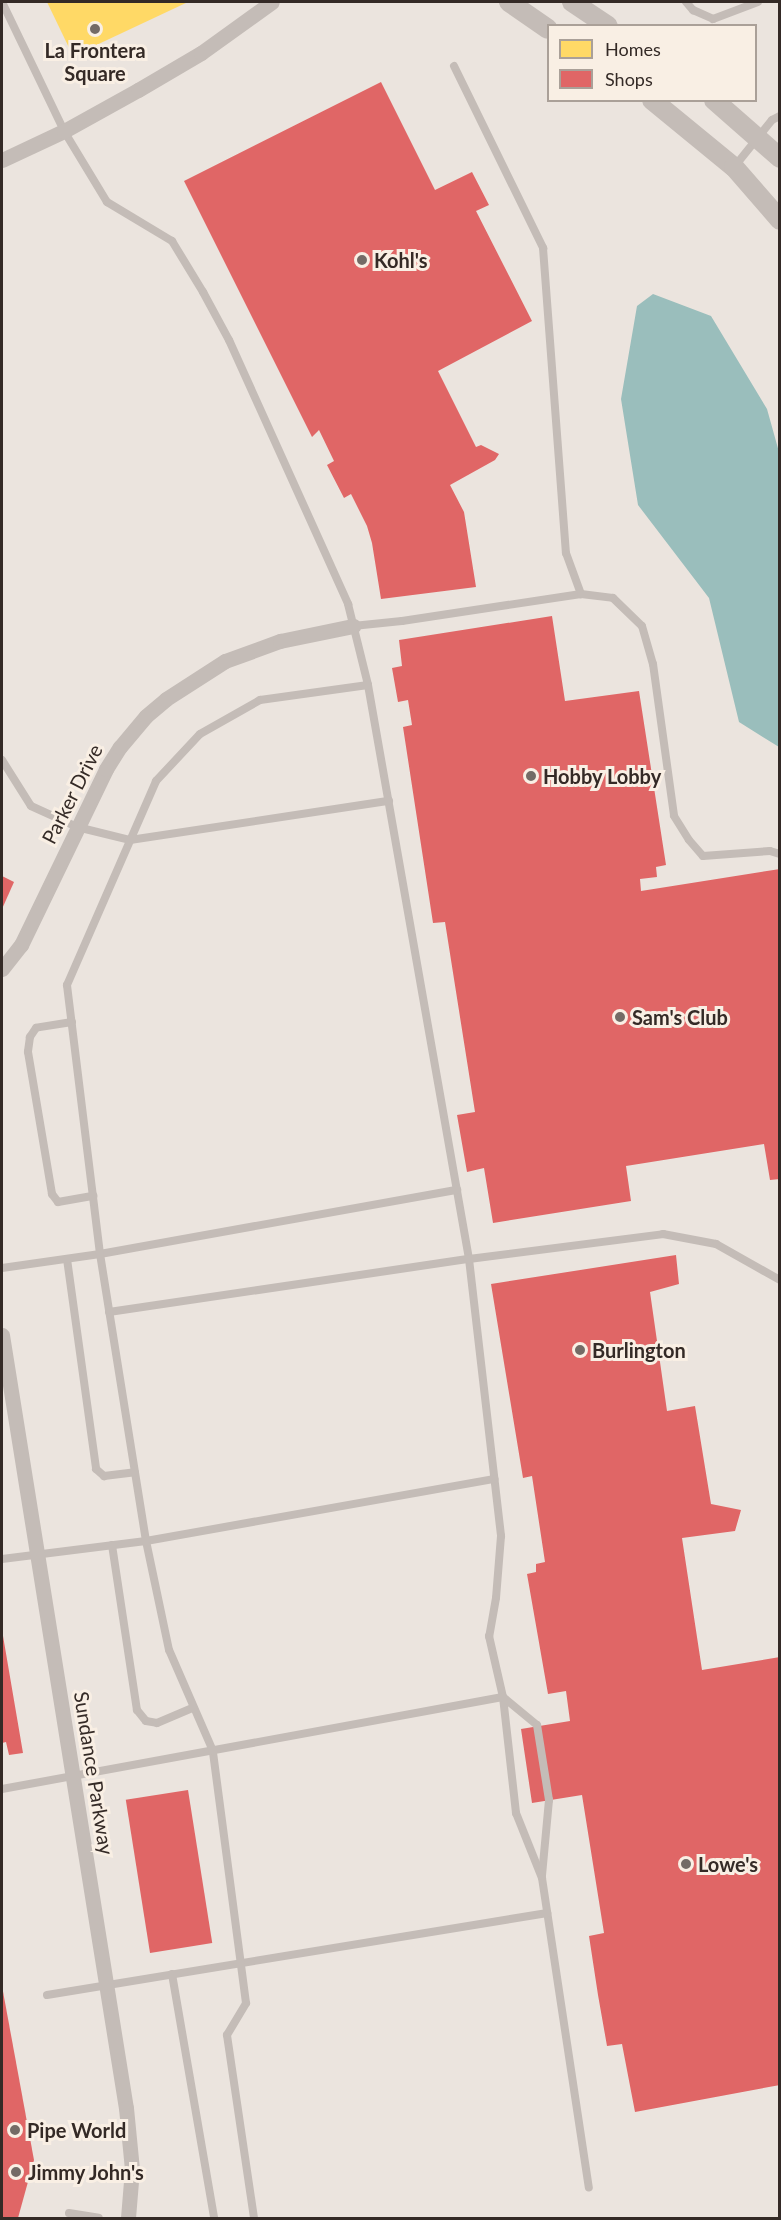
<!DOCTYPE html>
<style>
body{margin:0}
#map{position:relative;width:781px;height:2220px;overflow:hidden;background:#ebe4de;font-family:Lato,sans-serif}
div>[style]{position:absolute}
.water>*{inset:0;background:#9abebc}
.homes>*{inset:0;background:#ffd966}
.shops>*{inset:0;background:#e06666;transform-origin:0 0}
.service>*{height:8px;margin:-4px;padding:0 4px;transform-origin:4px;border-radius:4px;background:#c4bcb7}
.minor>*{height:15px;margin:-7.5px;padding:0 7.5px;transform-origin:7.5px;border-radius:7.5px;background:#c4bcb7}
.tertiary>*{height:20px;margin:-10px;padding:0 10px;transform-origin:10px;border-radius:10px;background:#c4bcb7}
.dots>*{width:16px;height:16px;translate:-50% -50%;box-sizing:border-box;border:3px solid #f9efe4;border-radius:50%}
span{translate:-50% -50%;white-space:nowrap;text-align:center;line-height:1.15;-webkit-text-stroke:6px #f9efe4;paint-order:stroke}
.poi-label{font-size:20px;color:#342a26;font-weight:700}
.left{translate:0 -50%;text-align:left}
.street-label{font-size:20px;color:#342a26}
.frame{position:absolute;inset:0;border:3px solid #342a26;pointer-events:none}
.legend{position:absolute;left:547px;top:24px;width:210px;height:78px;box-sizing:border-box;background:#f9efe4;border:2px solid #aaa098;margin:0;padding:8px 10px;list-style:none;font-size:18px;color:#342a26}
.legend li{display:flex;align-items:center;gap:12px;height:30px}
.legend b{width:30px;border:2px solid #aaa098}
</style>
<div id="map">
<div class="water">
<div style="clip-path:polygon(653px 294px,711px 316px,767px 409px,779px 452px,779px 747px,739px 722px,709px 598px,638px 505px,621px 399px,637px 306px)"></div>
</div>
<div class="homes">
<div style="clip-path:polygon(47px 2px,188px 2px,73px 56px)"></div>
</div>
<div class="shops">
<div style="clip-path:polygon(381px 82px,435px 190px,472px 172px,489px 205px,476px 211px,532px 321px,438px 371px,476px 447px,481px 445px,499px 454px,495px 460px,450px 485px,464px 512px,476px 587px,381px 599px,372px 543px,367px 526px,351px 494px,344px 498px,327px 465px,334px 461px,319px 430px,312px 437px,184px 181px)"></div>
<div style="clip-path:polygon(552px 616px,565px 701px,639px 691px,666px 865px,656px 867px,657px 877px,640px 879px,641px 891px,780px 869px,780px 1179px,770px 1180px,764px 1144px,626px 1166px,631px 1201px,493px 1223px,484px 1168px,467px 1172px,457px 1115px,475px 1112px,445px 922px,433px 923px,403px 727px,412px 725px,408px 700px,398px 702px,392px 668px,402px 666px,399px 640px)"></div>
<div style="clip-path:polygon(2px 876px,14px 882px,2px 909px)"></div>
<div style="clip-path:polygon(676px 1255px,679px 1284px,650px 1292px,667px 1411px,695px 1406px,711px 1504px,741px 1510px,735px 1531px,682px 1538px,702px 1670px,780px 1657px,780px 2085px,635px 2112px,622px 2044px,607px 2046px,598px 1995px,589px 1936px,604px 1933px,582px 1795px,532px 1803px,521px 1729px,570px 1721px,566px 1691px,548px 1694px,527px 1574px,536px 1572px,536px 1564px,545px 1562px,532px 1476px,523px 1478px,491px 1284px)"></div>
<div style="clip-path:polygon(2px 1630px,23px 1753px,9px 1755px,6px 1742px,2px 1743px)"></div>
<div style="left:188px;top:1790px;width:155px;height:63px;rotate:81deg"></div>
<div style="clip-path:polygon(2px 1986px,34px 2160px,18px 2218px,2px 2218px)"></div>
</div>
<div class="service">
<div style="left:2px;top:2px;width:143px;rotate:64.3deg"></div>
<div style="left:64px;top:131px;width:83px;rotate:58.8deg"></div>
<div style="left:107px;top:202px;width:76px;rotate:31deg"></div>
<div style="left:172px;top:241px;width:60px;rotate:58.7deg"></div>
<div style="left:203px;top:292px;width:55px;rotate:61.6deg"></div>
<div style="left:229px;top:340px;width:290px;rotate:65.7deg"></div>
<div style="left:348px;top:604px;width:83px;rotate:76.1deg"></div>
<div style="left:368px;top:685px;width:583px;rotate:80.02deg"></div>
<div style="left:469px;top:1259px;width:279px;rotate:83.4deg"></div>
<div style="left:501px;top:1536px;width:62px;rotate:94.6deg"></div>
<div style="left:496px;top:1598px;width:39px;rotate:100deg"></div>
<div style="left:489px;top:1636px;width:63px;rotate:77.1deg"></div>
<div style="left:503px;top:1697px;width:117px;rotate:83.6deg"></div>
<div style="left:516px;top:1813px;width:70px;rotate:68.2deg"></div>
<div style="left:542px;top:1878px;width:313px;rotate:81.4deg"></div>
<div style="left:686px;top:2px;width:11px;rotate:49deg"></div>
<div style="left:693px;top:10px;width:22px;rotate:24deg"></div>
<div style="left:713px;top:19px;width:48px;rotate:-20.7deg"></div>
<div style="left:454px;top:66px;width:203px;rotate:63.9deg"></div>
<div style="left:543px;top:248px;width:306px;rotate:85.7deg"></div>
<div style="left:566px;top:553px;width:44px;rotate:69.9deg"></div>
<div style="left:735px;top:166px;width:59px;rotate:-51.2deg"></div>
<div style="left:772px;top:120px;width:9px;rotate:-27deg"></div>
<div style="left:353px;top:626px;width:49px;rotate:-5.8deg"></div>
<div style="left:402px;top:621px;width:181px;rotate:-8.6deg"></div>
<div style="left:581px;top:594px;width:32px;rotate:7deg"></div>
<div style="left:613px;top:598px;width:40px;rotate:44deg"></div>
<div style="left:642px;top:626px;width:40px;rotate:74deg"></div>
<div style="left:653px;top:664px;width:153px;rotate:82.1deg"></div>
<div style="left:674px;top:816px;width:28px;rotate:58deg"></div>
<div style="left:689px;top:840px;width:21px;rotate:49deg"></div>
<div style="left:703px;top:856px;width:67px;rotate:-4.3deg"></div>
<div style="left:770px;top:851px;width:10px;rotate:17deg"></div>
<div style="left:2px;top:760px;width:54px;rotate:57.8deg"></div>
<div style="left:31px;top:806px;width:51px;rotate:24.5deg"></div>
<div style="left:77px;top:827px;width:55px;rotate:13.8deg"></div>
<div style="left:130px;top:840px;width:262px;rotate:-8.6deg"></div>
<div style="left:72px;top:1022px;width:36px;rotate:171deg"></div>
<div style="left:36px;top:1028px;width:11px;rotate:124deg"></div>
<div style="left:30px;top:1037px;width:15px;rotate:98deg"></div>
<div style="left:28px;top:1052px;width:144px;rotate:80.4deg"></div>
<div style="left:52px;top:1194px;width:10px;rotate:53deg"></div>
<div style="left:58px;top:1202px;width:36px;rotate:-10deg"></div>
<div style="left:67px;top:1259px;width:212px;rotate:82.1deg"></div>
<div style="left:96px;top:1469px;width:11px;rotate:41deg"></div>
<div style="left:104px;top:1476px;width:31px;rotate:-7deg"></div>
<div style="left:2px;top:1268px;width:99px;rotate:-8.1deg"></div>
<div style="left:100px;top:1254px;width:363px;rotate:-10.2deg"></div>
<div style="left:109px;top:1312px;width:364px;rotate:-8.4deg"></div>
<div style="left:469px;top:1259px;width:196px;rotate:-7.3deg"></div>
<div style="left:663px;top:1234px;width:54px;rotate:10.7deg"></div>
<div style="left:716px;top:1244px;width:73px;rotate:29.4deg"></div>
<div style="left:112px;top:1545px;width:167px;rotate:81.4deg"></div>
<div style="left:137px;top:1710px;width:14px;rotate:51deg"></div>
<div style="left:146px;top:1721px;width:11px;rotate:10deg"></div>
<div style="left:157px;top:1723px;width:39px;rotate:-23deg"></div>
<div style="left:2px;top:1559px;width:145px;rotate:-7.1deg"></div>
<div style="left:146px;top:1541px;width:354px;rotate:-10.1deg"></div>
<div style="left:2px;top:1789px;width:509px;rotate:-10.41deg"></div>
<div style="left:503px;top:1697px;width:44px;rotate:39.5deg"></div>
<div style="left:537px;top:1725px;width:76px;rotate:80.9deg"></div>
<div style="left:549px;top:1800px;width:76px;rotate:95.3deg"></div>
<div style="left:172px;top:1974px;width:248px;rotate:80.2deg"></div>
<div style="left:47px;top:1995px;width:507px;rotate:-9.31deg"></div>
<div style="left:69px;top:2213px;width:30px;rotate:9deg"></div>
<div style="left:254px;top:2218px;width:185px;rotate:-98.4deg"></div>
<div style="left:227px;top:2035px;width:37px;rotate:-59deg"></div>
<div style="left:246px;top:2003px;width:254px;rotate:-97.5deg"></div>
<div style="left:213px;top:1751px;width:110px;rotate:-113.5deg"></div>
<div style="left:169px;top:1650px;width:111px;rotate:-101.9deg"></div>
<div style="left:146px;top:1541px;width:291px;rotate:-99.1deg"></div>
<div style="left:100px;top:1254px;width:271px;rotate:-97deg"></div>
<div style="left:67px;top:985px;width:223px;rotate:-66.4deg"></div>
<div style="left:156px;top:781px;width:64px;rotate:-46.9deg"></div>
<div style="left:200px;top:734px;width:69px;rotate:-29.5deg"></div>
<div style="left:260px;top:700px;width:109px;rotate:-7.9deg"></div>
</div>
<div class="minor">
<div style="left:2px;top:160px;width:68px;rotate:-25.1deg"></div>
<div style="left:64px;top:131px;width:85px;rotate:-29deg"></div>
<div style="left:138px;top:90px;width:73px;rotate:-30.4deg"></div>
<div style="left:201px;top:53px;width:87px;rotate:-35.7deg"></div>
<div style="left:2px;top:969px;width:31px;rotate:-52deg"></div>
<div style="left:21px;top:945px;width:195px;rotate:-64.2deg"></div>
<div style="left:106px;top:769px;width:26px;rotate:-58deg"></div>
<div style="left:120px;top:747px;width:40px;rotate:-50deg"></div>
<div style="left:146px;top:716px;width:26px;rotate:-40deg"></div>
<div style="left:166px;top:699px;width:70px;rotate:-32.8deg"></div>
<div style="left:225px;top:661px;width:59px;rotate:-20deg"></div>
<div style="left:280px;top:641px;width:75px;rotate:-11.6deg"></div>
<div style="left:2px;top:1335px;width:783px;rotate:80.89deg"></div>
<div style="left:126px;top:2108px;width:61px;rotate:84.4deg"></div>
<div style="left:132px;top:2169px;width:49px;rotate:94.7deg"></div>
</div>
<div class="tertiary">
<div style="left:509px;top:2px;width:47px;rotate:34.7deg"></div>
<div style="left:572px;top:2px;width:43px;rotate:33.7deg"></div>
<div style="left:652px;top:100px;width:106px;rotate:39.3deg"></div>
<div style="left:734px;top:167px;width:70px;rotate:49deg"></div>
<div style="left:714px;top:100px;width:88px;rotate:41.3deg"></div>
</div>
<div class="dots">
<div style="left:95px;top:29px;background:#746b66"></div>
<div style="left:362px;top:260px;background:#746b66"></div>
<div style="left:531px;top:776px;background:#746b66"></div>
<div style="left:620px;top:1017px;background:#746b66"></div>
<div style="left:580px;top:1350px;background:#746b66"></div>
<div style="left:686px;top:1864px;background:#746b66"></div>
<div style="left:15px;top:2130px;background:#746b66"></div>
<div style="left:16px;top:2172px;background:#746b66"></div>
</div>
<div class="poi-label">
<span style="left:95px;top:62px">La Frontera<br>Square</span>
<span class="left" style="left:374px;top:260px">Kohl's</span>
<span class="left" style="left:543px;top:776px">Hobby Lobby</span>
<span class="left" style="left:632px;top:1017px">Sam's Club</span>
<span class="left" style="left:592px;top:1350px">Burlington</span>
<span class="left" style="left:698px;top:1864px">Lowe's</span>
<span class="left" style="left:27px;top:2130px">Pipe World</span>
<span class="left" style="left:28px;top:2172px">Jimmy John's</span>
</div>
<div class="street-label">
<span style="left:72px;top:794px;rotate:-63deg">Parker Drive</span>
<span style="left:94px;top:1773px;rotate:81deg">Sundance Parkway</span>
</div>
<div class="frame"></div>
<ul class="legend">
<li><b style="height:16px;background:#ffd966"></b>Homes</li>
<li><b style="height:16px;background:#e06666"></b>Shops</li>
</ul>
</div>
